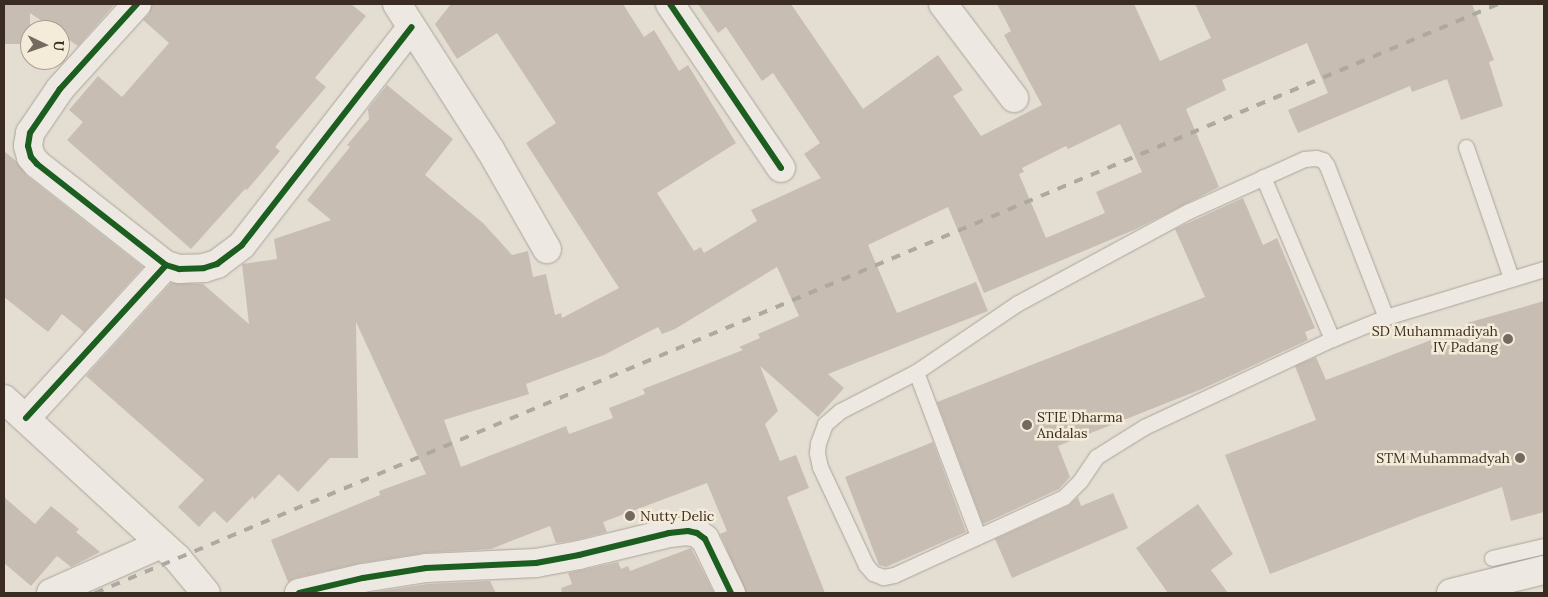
<!DOCTYPE html>
<style>
body{margin:0}
#map{position:relative;width:1548px;height:597px;overflow:hidden;background:#e4ded2;font-family:Lora,serif}
div>[style]{position:absolute}
.building>*{inset:0;background:#c8bdb3}
.roads{filter:drop-shadow(0 0 1px #aaa39a) drop-shadow(0 0 1px #aaa39a)}
.lane>*{height:15px;margin:-7.5px;padding:0 7.5px;transform-origin:7.5px;border-radius:7.5px;background:#ede9e2}
.street>*{height:28px;margin:-14px;padding:0 14px;transform-origin:14px;border-radius:14px;background:#ede9e2}
.secondary>*{height:28px;margin:-14px;padding:0 14px;transform-origin:14px;border-radius:14px;background:#ede9e2}
.rail>*{height:4px;margin-top:-2px;transform-origin:0;background:repeating-linear-gradient(90deg,#ada8a2 0 9px,transparent 0 18px)}
.cycleway>*{height:6px;margin:-3px;padding:0 3px;transform-origin:3px;border-radius:3px;background:#1b5e20}
.dots>*{width:14px;height:14px;translate:-50% -50%;box-sizing:border-box;border:2px solid #f4ebd9;border-radius:50%}
span{translate:-50% -50%;white-space:nowrap;text-align:center;line-height:1.15;-webkit-text-stroke:5px #f4ebd9;paint-order:stroke}
.poi-label{font-size:14px;color:#3a2c22}
.right{translate:-100% -50%;text-align:right}
.left{translate:0 -50%;text-align:left}
.frame{position:absolute;inset:0;border:5px solid #3a2c22;pointer-events:none}
.north{position:absolute;left:20px;top:20px;width:50px;height:50px;box-sizing:border-box;background:#f4ebd9;border:1px solid #aa9f90;border-radius:50%;rotate:93deg;font-size:14px;font-weight:700;line-height:20px;text-align:center;color:#3a2c22}
.north::after{content:'';display:block;margin:auto;width:18px;height:22px;background:#766a60;clip-path:polygon(50% 0,100% 100%,50% 72%,0 100%)}
</style>
<div id="map">
<div class="building">
<div style="clip-path:polygon(4px 4px,115px 4px,78px 46px,60px 34px,60px 30px,55px 30px,30px 13px,30px 44px,4px 44px)"></div>
<div style="clip-path:polygon(152px 4px,351px 4px,366px 16px,315px 78px,326px 87px,275px 147px,280px 151px,247px 190px,245px 189px,191px 249px,67px 140px,83px 122px,69px 110px,98px 76px,122px 97px,169px 43px,143px 20px,149px 14px)"></div>
<div style="clip-path:polygon(evenodd,451px 4px,623px 4px,644px 37px,654px 30px,679px 71px,688px 65px,736px 143px,657px 193px,694px 251px,701px 247px,704px 253px,757px 221px,751px 210px,821px 178px,804px 154px,820px 143px,773px 73px,762px 81px,726px 27px,718px 33px,698px 4px,791px 4px,863px 109px,938px 55px,963px 90px,953px 96px,981px 136px,1042px 105px,1004px 35px,1011px 31px,997px 4px,1134px 4px,1160px 61px,1211px 38px,1195px 4px,1472px 4px,1494px 60px,1489px 62px,1503px 106px,1461px 120px,1447px 79px,1412px 92px,1410px 86px,1298px 133px,1288px 110px,1328px 93px,1307px 43px,1222px 80px,1226px 90px,1186px 109px,1219px 187px,1136px 229px,984px 293px,948px 207px,868px 245px,897px 313px,976px 282px,988px 311px,828px 374px,844px 388px,818px 417px,760px 366px,778px 411px,765px 424px,780px 461px,796px 455px,809px 488px,787px 497px,825px 593px,746px 593px,720px 534px,727px 531px,707px 483px,603px 522px,607px 532px,576px 540px,556px 543px,550px 526px,491px 549px,424px 553px,361px 563px,295px 578px,288px 582px,271px 540px,380px 495px,379px 491px,426px 474px,356px 322px,358px 458px,330px 458px,298px 492px,279px 474px,254px 500px,253px 496px,227px 523px,214px 511px,199px 527px,178px 507px,204px 480px,86px 376px,171px 283px,203px 284px,249px 324px,242px 264px,277px 259px,274px 239px,331px 220px,307px 200px,350px 147px,347px 145px,369px 119px,368px 109px,387px 85px,453px 139px,425px 175px,483px 223px,512px 255px,528px 251px,533px 277px,546px 274px,555px 315px,561px 313px,562px 318px,619px 288px,526px 143px,556px 123px,497px 33px,457px 59px,435px 24px,451px 4px,1120px 124px,1142px 172px,1096px 192px,1105px 213px,1046px 238px,1019px 174px,1024px 172px,1022px 168px,1066px 146px,1068px 149px,1120px 124px,451px 4px,777px 267px,799px 316px,758px 334px,760px 338px,739px 347px,743px 350px,643px 389px,645px 394px,609px 408px,613px 418px,569px 434px,566px 426px,461px 467px,444px 420px,529px 394px,526px 384px,604px 355px,658px 327px,662px 334px,675px 329px,777px 267px)"></div>
<div style="clip-path:polygon(4px 151px,16px 161px,27px 176px,143px 267px,84px 332px,62px 314px,48px 332px,4px 297px)"></div>
<div style="clip-path:polygon(1243px 198px,1263px 245px,1277px 238px,1315px 328px,1305px 332px,1308px 340px,1202px 389px,1058px 446px,1070px 477px,1059px 489px,983px 524px,937px 402px,1205px 297px,1175px 229px)"></div>
<div style="clip-path:polygon(1544px 301px,1544px 512px,1511px 521px,1502px 487px,1421px 516px,1270px 574px,1225px 455px,1316px 420px,1295px 366px,1316px 357px,1326px 380px,1468px 326px,1467px 323px)"></div>
<div style="clip-path:polygon(933px 442px,966px 532px,886px 567px,879px 565px,845px 477px)"></div>
<div style="clip-path:polygon(1113px 493px,1128px 528px,1012px 578px,995px 539px,1068px 506px,1078px 497px,1081px 506px)"></div>
<div style="clip-path:polygon(4px 497px,35px 524px,51px 506px,79px 529px,76px 532px,100px 552px,71px 567px,57px 556px,31px 586px,4px 563px)"></div>
<div style="clip-path:polygon(1198px 504px,1233px 554px,1211px 570px,1228px 593px,1168px 593px,1136px 548px)"></div>
<div style="clip-path:polygon(691px 548px,714px 593px,562px 593px,561px 588px,572px 584px,568px 573px,618px 562px,621px 569px,628px 566px,630px 571px)"></div>
<div style="clip-path:polygon(490px 581px,496px 593px,367px 593px,428px 584px)"></div>
</div>
<div class="roads">
<div class="lane">
<div style="left:1466px;top:147px;width:139px;rotate:71deg"></div>
<div style="left:1263px;top:177px;width:176px;rotate:66.9deg"></div>
<div style="left:916px;top:372px;width:85px;rotate:152.8deg"></div>
<div style="left:840px;top:411px;width:20px;rotate:139deg"></div>
<div style="left:825px;top:424px;width:20px;rotate:110deg"></div>
<div style="left:818px;top:443px;width:10px;rotate:96deg"></div>
<div style="left:817px;top:453px;width:14px;rotate:78deg"></div>
<div style="left:820px;top:467px;width:108px;rotate:64.9deg"></div>
<div style="left:866px;top:565px;width:11px;rotate:49deg"></div>
<div style="left:873px;top:573px;width:11px;rotate:22deg"></div>
<div style="left:883px;top:577px;width:11px;rotate:-10deg"></div>
<div style="left:894px;top:575px;width:187px;rotate:-24.6deg"></div>
<div style="left:1064px;top:497px;width:23px;rotate:-45deg"></div>
<div style="left:1080px;top:481px;width:29px;rotate:-56deg"></div>
<div style="left:1096px;top:457px;width:57px;rotate:-32deg"></div>
<div style="left:1144px;top:427px;width:208px;rotate:-25.1deg"></div>
<div style="left:1332px;top:339px;width:58px;rotate:-22.2deg"></div>
<div style="left:1386px;top:317px;width:165px;rotate:-16.9deg"></div>
<div style="left:978px;top:536px;width:175px;rotate:-110.7deg"></div>
<div style="left:916px;top:372px;width:123px;rotate:-34.1deg"></div>
<div style="left:1018px;top:303px;width:194px;rotate:-28.3deg"></div>
<div style="left:1189px;top:211px;width:126px;rotate:-24.3deg"></div>
<div style="left:1304px;top:159px;width:12px;rotate:-5deg"></div>
<div style="left:1316px;top:158px;width:7px;rotate:16deg"></div>
<div style="left:1323px;top:160px;width:7px;rotate:56deg"></div>
<div style="left:1327px;top:166px;width:162px;rotate:68.7deg"></div>
<div style="left:1492px;top:558px;width:53px;rotate:-13deg"></div>
</div>
<div class="street">
<div style="left:137px;top:4px;width:115px;rotate:132.2deg"></div>
<div style="left:60px;top:89px;width:53px;rotate:124.3deg"></div>
<div style="left:30px;top:133px;width:13px;rotate:99deg"></div>
<div style="left:28px;top:146px;width:11px;rotate:75deg"></div>
<div style="left:31px;top:157px;width:9px;rotate:49deg"></div>
<div style="left:37px;top:164px;width:164px;rotate:38.1deg"></div>
<div style="left:397px;top:4px;width:174px;rotate:57.4deg"></div>
<div style="left:491px;top:151px;width:113px;rotate:60.3deg"></div>
<div style="left:670px;top:4px;width:198px;rotate:55.9deg"></div>
<div style="left:943px;top:4px;width:118px;rotate:52.9deg"></div>
<div style="left:26px;top:418px;width:207px;rotate:-47.5deg"></div>
<div style="left:166px;top:265px;width:14px;rotate:17deg"></div>
<div style="left:179px;top:269px;width:25px;rotate:-2deg"></div>
<div style="left:204px;top:268px;width:14px;rotate:-17deg"></div>
<div style="left:217px;top:264px;width:31px;rotate:-37deg"></div>
<div style="left:242px;top:245px;width:276px;rotate:-52.1deg"></div>
<div style="left:51px;top:593px;width:120px;rotate:-24deg"></div>
<div style="left:299px;top:593px;width:66px;rotate:-13.2deg"></div>
<div style="left:363px;top:578px;width:64px;rotate:-9deg"></div>
<div style="left:426px;top:568px;width:110px;rotate:-2.6deg"></div>
<div style="left:536px;top:563px;width:44px;rotate:-10.5deg"></div>
<div style="left:579px;top:555px;width:93px;rotate:-13.7deg"></div>
<div style="left:669px;top:533px;width:19px;rotate:-6deg"></div>
<div style="left:688px;top:531px;width:9px;rotate:13deg"></div>
<div style="left:697px;top:533px;width:10px;rotate:37deg"></div>
<div style="left:705px;top:539px;width:60px;rotate:64.3deg"></div>
</div>
<div class="secondary">
<div style="left:4px;top:399px;width:235px;rotate:42.6deg"></div>
<div style="left:177px;top:558px;width:45px;rotate:50.4deg"></div>
<div style="left:1451px;top:593px;width:96px;rotate:-13.9deg"></div>
</div>
</div>
<div class="rail">
<div style="left:95px;top:593px;width:1522px;rotate:-22.77deg"></div>
</div>
<div class="cycleway">
<div style="left:137px;top:4px;width:115px;rotate:132.2deg"></div>
<div style="left:60px;top:89px;width:53px;rotate:124.3deg"></div>
<div style="left:30px;top:133px;width:13px;rotate:99deg"></div>
<div style="left:28px;top:146px;width:11px;rotate:75deg"></div>
<div style="left:31px;top:157px;width:9px;rotate:49deg"></div>
<div style="left:37px;top:164px;width:164px;rotate:38.1deg"></div>
<div style="left:670px;top:4px;width:198px;rotate:55.9deg"></div>
<div style="left:26px;top:418px;width:207px;rotate:-47.5deg"></div>
<div style="left:166px;top:265px;width:14px;rotate:17deg"></div>
<div style="left:179px;top:269px;width:25px;rotate:-2deg"></div>
<div style="left:204px;top:268px;width:14px;rotate:-17deg"></div>
<div style="left:217px;top:264px;width:31px;rotate:-37deg"></div>
<div style="left:242px;top:245px;width:276px;rotate:-52.1deg"></div>
<div style="left:299px;top:593px;width:66px;rotate:-13.2deg"></div>
<div style="left:363px;top:578px;width:64px;rotate:-9deg"></div>
<div style="left:426px;top:568px;width:110px;rotate:-2.6deg"></div>
<div style="left:536px;top:563px;width:44px;rotate:-10.5deg"></div>
<div style="left:579px;top:555px;width:93px;rotate:-13.7deg"></div>
<div style="left:669px;top:533px;width:19px;rotate:-6deg"></div>
<div style="left:688px;top:531px;width:9px;rotate:13deg"></div>
<div style="left:697px;top:533px;width:10px;rotate:37deg"></div>
<div style="left:705px;top:539px;width:60px;rotate:64.3deg"></div>
</div>
<div class="dots">
<div style="left:1508px;top:339px;background:#766a60"></div>
<div style="left:1027px;top:425px;background:#766a60"></div>
<div style="left:1520px;top:458px;background:#766a60"></div>
<div style="left:630px;top:516px;background:#766a60"></div>
</div>
<div class="poi-label">
<span class="right" style="left:1498px;top:339px">SD Muhammadiyah<br>IV Padang</span>
<span class="left" style="left:1037px;top:425px">STIE Dharma<br>Andalas</span>
<span class="right" style="left:1510px;top:458px">STM Muhammadyah</span>
<span class="left" style="left:640px;top:516px">Nutty Delic</span>
</div>
<div class="frame"></div>
<div class="north">U</div>
</div>
